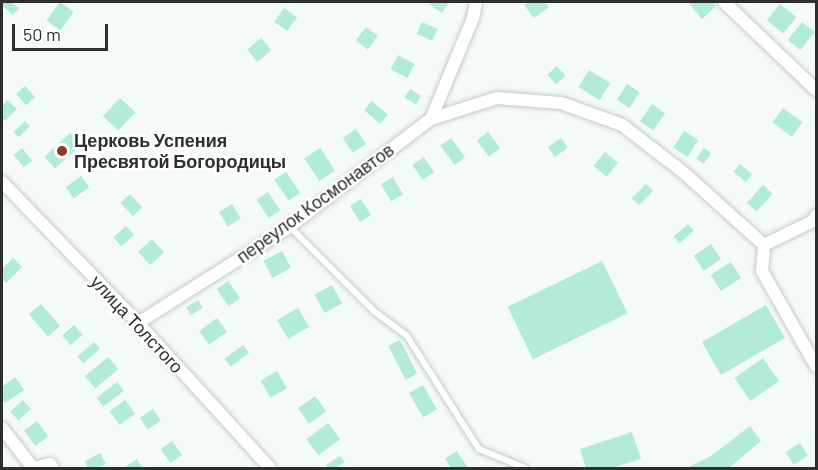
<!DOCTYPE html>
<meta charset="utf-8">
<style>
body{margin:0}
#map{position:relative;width:818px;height:470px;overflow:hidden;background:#f4f9fa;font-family:Barlow,sans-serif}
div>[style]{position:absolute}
.building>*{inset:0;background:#b2ebd9;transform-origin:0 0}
.roads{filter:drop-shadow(0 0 2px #c5caca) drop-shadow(0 0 2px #c5caca)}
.service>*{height:6px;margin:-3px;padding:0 3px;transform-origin:3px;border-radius:3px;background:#fff}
.minor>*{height:12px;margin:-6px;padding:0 6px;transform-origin:6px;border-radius:6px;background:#fff}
.dots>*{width:16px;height:16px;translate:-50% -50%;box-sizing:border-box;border:3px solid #fff;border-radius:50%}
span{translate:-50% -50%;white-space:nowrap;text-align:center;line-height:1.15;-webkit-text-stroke:5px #fff;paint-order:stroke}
.poi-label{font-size:18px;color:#2d2f2f;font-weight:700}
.left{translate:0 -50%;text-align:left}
.street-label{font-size:18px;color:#2d2f2f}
.frame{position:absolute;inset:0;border:3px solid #2d2f2f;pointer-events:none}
.scale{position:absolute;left:12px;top:24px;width:96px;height:27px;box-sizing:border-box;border:3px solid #2d2f2f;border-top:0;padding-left:8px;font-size:18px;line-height:21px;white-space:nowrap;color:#2d2f2f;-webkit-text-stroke:4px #fff;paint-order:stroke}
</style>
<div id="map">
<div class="building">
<div style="clip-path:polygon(2px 2px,11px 2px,19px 8px,13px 15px,2px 5px)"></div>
<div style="left:60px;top:2px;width:17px;height:23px;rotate:36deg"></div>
<div style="clip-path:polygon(430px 2px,449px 2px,442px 13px,429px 4px)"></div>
<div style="clip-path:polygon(528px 2px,545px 2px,549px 7px,534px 18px,524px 5px)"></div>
<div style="clip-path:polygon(691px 2px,713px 2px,716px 6px,702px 19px,689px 3px)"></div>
<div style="left:780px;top:4px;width:21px;height:21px;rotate:39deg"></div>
<div style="left:284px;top:8px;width:16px;height:17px;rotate:35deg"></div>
<div style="left:422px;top:22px;width:17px;height:13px;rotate:24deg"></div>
<div style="left:802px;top:22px;width:16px;height:23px;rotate:38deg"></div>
<div style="left:366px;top:27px;width:15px;height:17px;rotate:37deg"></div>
<div style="left:261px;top:38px;width:16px;height:18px;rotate:50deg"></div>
<div style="left:398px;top:55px;width:19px;height:16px;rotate:28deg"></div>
<div style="left:557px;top:66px;width:13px;height:13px;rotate:48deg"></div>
<div style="left:589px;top:70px;width:25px;height:20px;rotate:32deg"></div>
<div style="left:627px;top:84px;width:15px;height:19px;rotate:32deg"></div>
<div style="left:25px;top:86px;width:15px;height:12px;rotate:48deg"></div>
<div style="left:410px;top:89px;width:13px;height:10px;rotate:32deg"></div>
<div style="left:120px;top:98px;width:21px;height:25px;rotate:43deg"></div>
<div style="clip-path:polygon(7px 100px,17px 109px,5px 121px,2px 118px,2px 106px)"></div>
<div style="left:372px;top:101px;width:21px;height:12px;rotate:41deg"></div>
<div style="left:652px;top:104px;width:16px;height:21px;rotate:35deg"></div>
<div style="left:783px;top:108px;width:24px;height:18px;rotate:36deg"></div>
<div style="left:25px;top:121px;width:7px;height:16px;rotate:45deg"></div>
<div style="left:356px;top:129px;width:18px;height:16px;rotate:56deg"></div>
<div style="left:684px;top:131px;width:17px;height:20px;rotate:33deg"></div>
<div style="left:488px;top:132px;width:20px;height:14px;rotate:53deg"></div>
<div style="left:70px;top:133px;width:16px;height:35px;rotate:47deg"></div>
<div style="left:451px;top:138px;width:24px;height:13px;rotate:54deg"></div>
<div style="left:561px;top:138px;width:12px;height:16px;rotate:55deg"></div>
<div style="left:22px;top:148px;width:16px;height:11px;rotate:50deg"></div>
<div style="left:320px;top:148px;width:27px;height:19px;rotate:56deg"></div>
<div style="left:704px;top:148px;width:9px;height:13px;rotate:36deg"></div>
<div style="left:605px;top:152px;width:17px;height:18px;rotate:40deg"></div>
<div style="left:424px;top:157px;width:18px;height:14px;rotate:56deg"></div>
<div style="left:740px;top:164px;width:16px;height:10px;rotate:40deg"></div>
<div style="left:286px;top:172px;width:25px;height:14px;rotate:56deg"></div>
<div style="left:81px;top:176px;width:14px;height:19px;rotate:54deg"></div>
<div style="left:393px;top:177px;width:20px;height:14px;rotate:60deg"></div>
<div style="left:646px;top:184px;width:10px;height:20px;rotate:45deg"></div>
<div style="left:763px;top:185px;width:13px;height:24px;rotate:42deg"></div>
<div style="left:268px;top:192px;width:22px;height:14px;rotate:56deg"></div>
<div style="left:130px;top:194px;width:18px;height:13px;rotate:47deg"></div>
<div style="left:361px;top:199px;width:19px;height:13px;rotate:58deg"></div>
<div style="left:232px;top:204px;width:17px;height:15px;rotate:59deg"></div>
<div style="left:688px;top:224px;width:9px;height:19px;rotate:49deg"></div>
<div style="left:126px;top:226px;width:12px;height:17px;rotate:48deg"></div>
<div style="left:152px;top:239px;width:18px;height:19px;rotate:47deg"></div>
<div style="left:711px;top:244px;width:18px;height:21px;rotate:56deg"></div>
<div style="left:282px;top:251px;width:19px;height:21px;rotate:62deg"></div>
<div style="clip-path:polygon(13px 258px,22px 267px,6px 283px,2px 278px,2px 269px)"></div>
<div style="left:602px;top:261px;width:58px;height:105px;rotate:64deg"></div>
<div style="left:731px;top:262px;width:19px;height:24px;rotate:58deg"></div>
<div style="left:228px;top:281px;width:21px;height:14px;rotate:55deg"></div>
<div style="left:332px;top:285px;width:21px;height:20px;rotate:61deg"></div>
<div style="left:198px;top:300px;width:9px;height:14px;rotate:58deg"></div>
<div style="left:41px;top:304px;width:29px;height:16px;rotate:49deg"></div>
<div style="left:766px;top:305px;width:38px;height:74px;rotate:60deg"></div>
<div style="left:298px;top:308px;width:22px;height:24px;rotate:60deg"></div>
<div style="left:217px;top:318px;width:17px;height:22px;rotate:54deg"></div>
<div style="left:74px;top:325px;width:13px;height:16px;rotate:48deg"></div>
<div style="left:400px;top:340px;width:38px;height:13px;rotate:63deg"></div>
<div style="left:94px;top:342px;width:9px;height:22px;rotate:49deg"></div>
<div style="left:243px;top:345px;width:10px;height:23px;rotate:53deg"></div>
<div style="left:108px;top:357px;width:16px;height:30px;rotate:50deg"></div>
<div style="left:763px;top:358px;width:28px;height:35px;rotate:55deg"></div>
<div style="left:277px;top:371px;width:20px;height:19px;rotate:60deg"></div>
<div style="clip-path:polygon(15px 377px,24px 390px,5px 403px,2px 398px,2px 387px)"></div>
<div style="left:117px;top:382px;width:11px;height:26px;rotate:52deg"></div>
<div style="left:423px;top:385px;width:28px;height:16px;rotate:60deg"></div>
<div style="left:315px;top:396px;width:19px;height:21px;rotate:54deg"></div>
<div style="left:23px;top:400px;width:12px;height:17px;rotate:48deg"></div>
<div style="left:125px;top:400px;width:17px;height:19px;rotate:54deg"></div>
<div style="left:153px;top:409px;width:14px;height:16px;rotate:56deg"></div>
<div style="left:37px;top:421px;width:19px;height:16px;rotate:54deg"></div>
<div style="left:328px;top:423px;width:20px;height:27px;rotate:53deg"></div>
<div style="clip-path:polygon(750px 426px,761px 441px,729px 468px,686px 468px,711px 456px)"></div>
<div style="clip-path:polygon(632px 432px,641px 459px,612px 468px,586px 468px,580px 449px)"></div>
<div style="left:172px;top:441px;width:17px;height:14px;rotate:54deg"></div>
<div style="left:800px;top:443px;width:15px;height:17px;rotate:58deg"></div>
<div style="clip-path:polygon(457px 451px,468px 468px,451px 468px,445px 458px)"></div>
<div style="clip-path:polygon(100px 453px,106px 464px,97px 468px,88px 468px,85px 461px)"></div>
<div style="clip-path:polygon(340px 456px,345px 462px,336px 468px,328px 468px,326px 465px)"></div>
<div style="clip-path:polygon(137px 459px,143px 468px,126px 468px,125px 467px)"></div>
</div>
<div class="roads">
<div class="service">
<div style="left:290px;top:227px;width:119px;rotate:45deg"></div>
<div style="left:374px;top:311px;width:41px;rotate:37.1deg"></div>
<div style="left:407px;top:336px;width:134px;rotate:57.5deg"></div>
<div style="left:479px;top:449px;width:50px;rotate:22.4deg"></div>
</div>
<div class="minor">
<div style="left:724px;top:2px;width:127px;rotate:43.7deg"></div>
<div style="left:431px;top:119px;width:109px;rotate:-67.4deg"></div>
<div style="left:473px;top:18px;width:16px;rotate:-79deg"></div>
<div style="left:2px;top:182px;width:196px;rotate:46deg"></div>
<div style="left:138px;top:323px;width:196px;rotate:47.7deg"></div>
<div style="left:764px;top:245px;width:55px;rotate:-26.1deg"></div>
<div style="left:813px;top:221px;width:6px;rotate:-59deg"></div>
<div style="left:138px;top:323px;width:179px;rotate:-32.4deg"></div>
<div style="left:289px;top:227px;width:178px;rotate:-37.3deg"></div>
<div style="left:431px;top:119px;width:69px;rotate:-17.7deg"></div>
<div style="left:497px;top:98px;width:64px;rotate:4.5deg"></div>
<div style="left:561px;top:103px;width:65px;rotate:19.8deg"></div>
<div style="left:622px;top:125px;width:77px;rotate:37.6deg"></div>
<div style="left:683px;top:172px;width:109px;rotate:42deg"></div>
<div style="left:764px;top:245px;width:26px;rotate:94deg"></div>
<div style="left:762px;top:271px;width:109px;rotate:60.4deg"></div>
<div style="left:2px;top:428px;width:51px;rotate:52.2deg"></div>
<div style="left:33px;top:468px;width:17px;rotate:-13deg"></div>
<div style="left:50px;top:464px;width:5px;rotate:53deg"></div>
</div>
</div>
<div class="dots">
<div style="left:62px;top:151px;background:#883f21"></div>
</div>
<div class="poi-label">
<span class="left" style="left:74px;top:151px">Церковь Успения<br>Пресвятой Богородицы</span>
</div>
<div class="street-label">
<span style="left:315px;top:203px;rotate:-36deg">переулок Космонавтов</span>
<span style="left:137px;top:324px;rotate:47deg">улица Толстого</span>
</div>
<div class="frame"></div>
<div class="scale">50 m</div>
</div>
